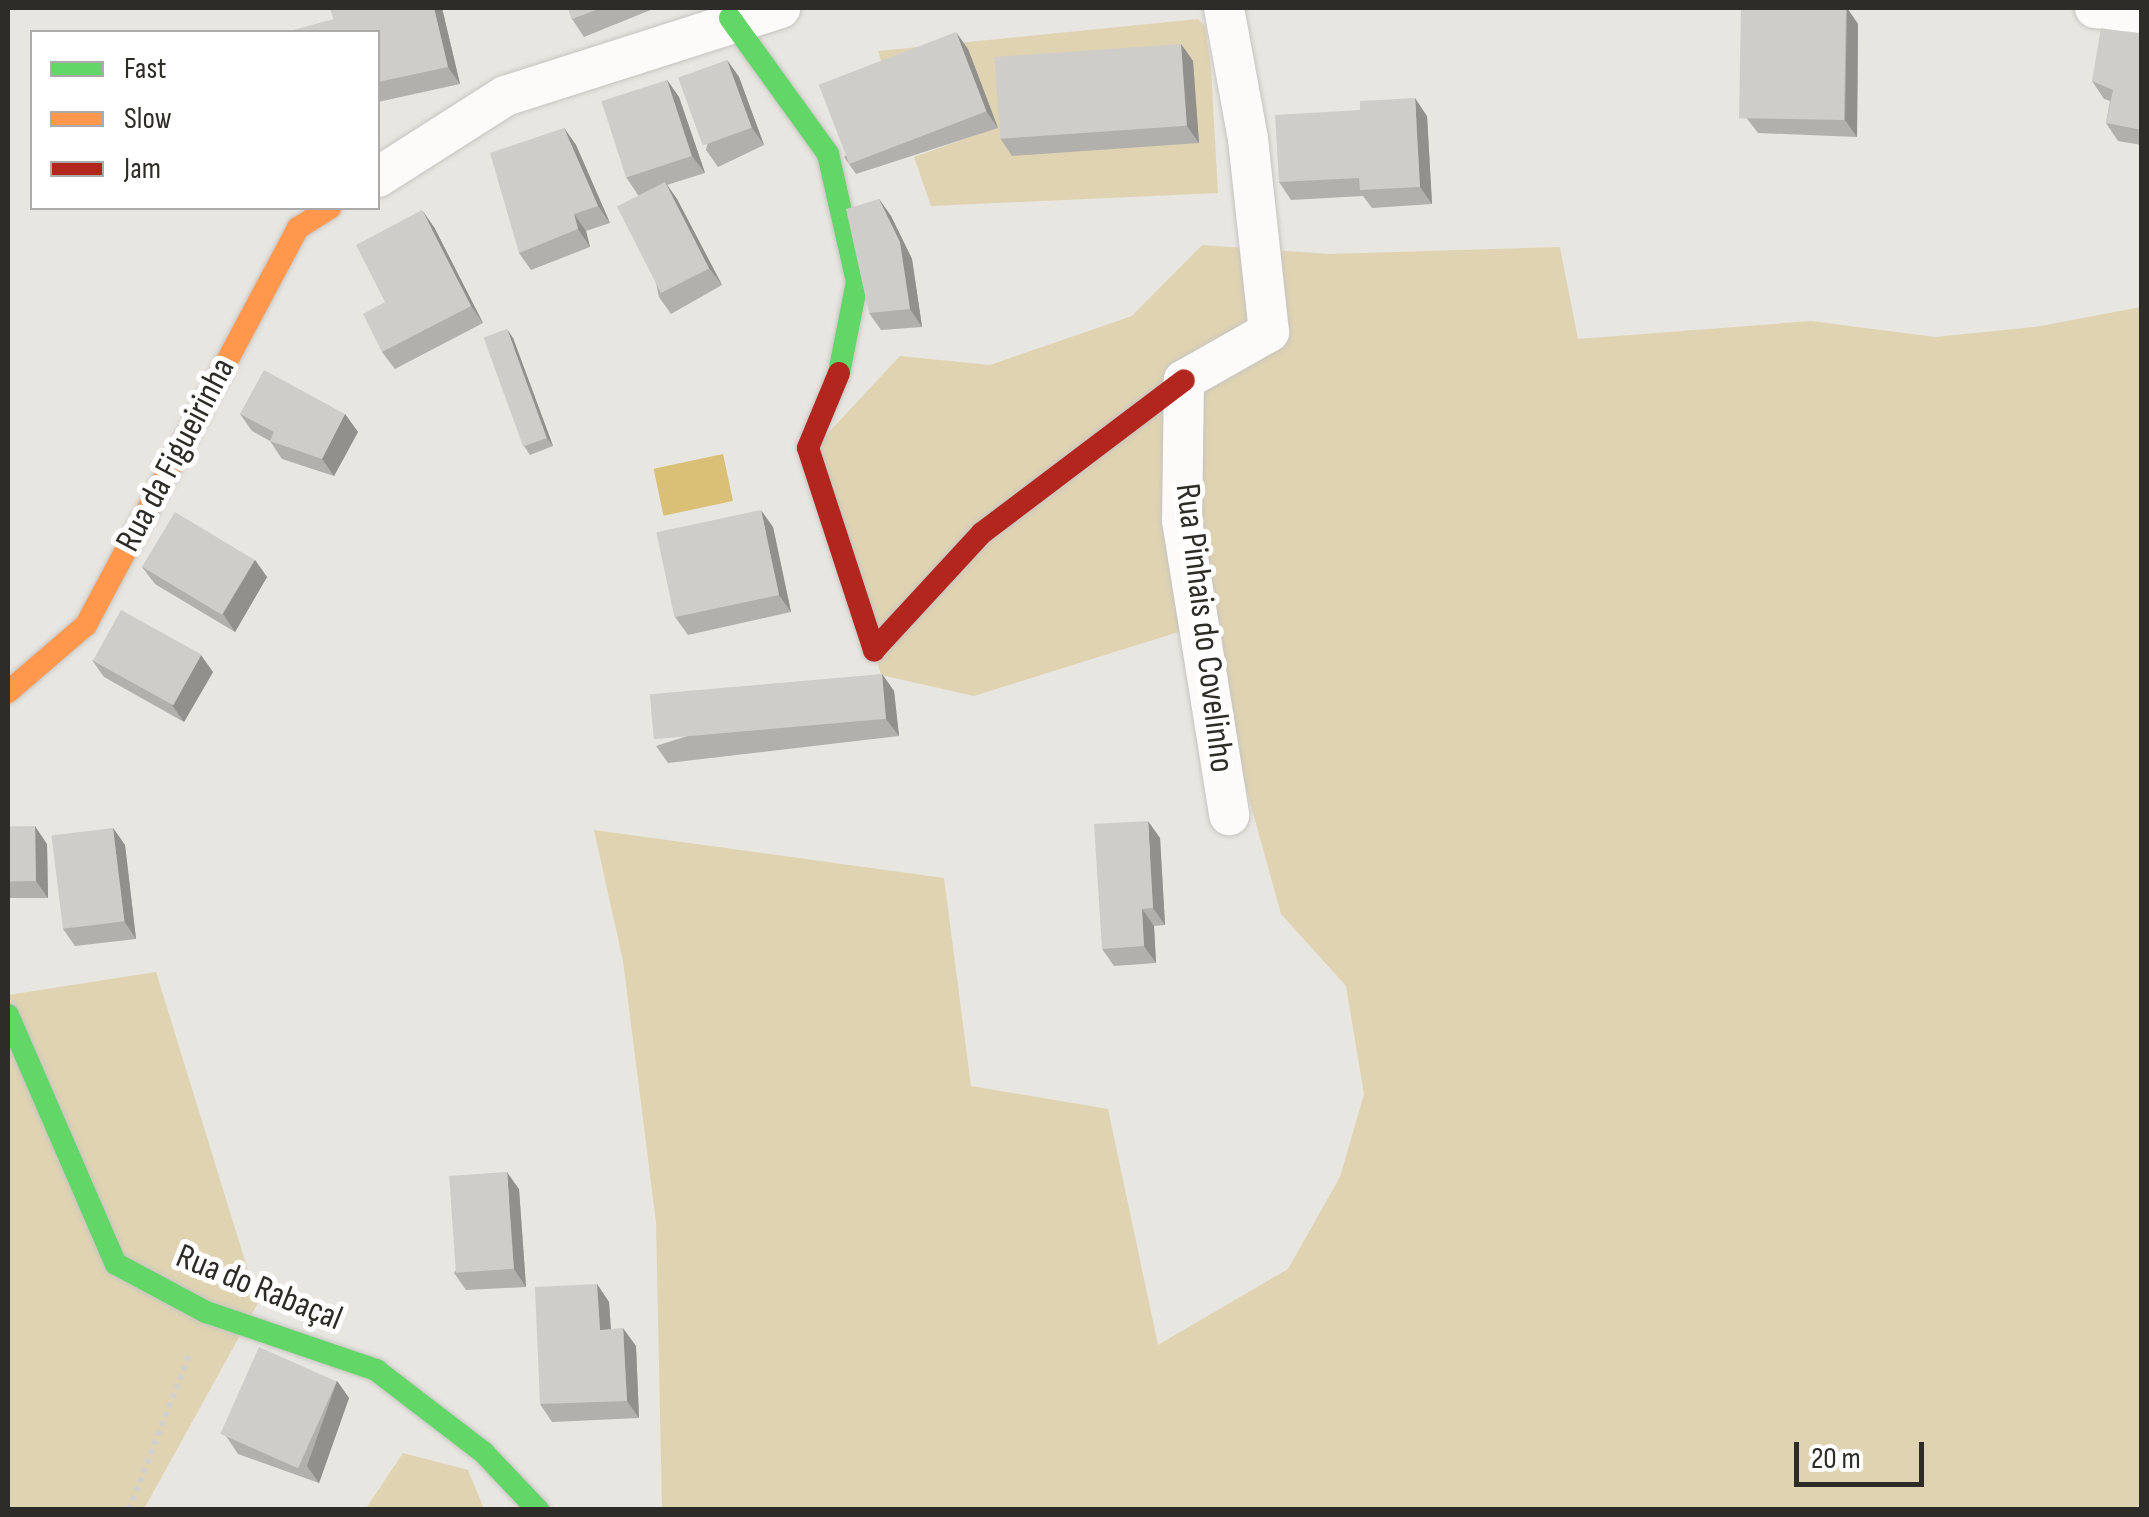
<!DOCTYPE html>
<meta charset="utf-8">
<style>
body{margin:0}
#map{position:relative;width:2149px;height:1517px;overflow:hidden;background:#e8e6e1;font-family:"Sofia Sans Condensed",sans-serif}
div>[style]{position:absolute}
.green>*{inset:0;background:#dfd3b2}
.water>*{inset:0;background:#dac076;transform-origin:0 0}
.path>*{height:6px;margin-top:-3px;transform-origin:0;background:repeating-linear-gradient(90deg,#d1d0ce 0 5px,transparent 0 10px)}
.roads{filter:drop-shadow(0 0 2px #c6c4c1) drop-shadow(0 0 2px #c6c4c1)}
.street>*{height:40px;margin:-20px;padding:0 20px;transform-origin:20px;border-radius:20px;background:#fcfbfa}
.fast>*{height:22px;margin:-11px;padding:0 11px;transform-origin:11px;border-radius:11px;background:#63d668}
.slow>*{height:22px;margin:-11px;padding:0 11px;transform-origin:11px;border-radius:11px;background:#ff974d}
.jam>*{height:22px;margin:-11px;padding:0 11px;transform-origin:11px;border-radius:11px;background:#b3261e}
.wall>*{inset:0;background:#b2b0ad}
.shaded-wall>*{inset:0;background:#91908d}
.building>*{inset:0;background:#cfcdc9;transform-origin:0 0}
span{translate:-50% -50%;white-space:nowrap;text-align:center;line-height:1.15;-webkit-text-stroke:10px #fff;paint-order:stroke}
.street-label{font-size:35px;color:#2d2c28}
.frame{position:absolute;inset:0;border:10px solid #2d2c28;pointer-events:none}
.legend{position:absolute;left:30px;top:30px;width:350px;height:180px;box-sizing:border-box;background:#fff;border:2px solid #ababa9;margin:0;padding:12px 18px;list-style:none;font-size:30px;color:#2d2c28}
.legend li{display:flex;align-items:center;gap:20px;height:50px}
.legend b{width:50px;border:2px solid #ababa9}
.scale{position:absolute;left:1794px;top:1442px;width:130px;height:45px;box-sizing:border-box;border:5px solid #2d2c28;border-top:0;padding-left:12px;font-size:30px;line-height:35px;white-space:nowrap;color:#2d2c28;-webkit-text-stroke:8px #fff;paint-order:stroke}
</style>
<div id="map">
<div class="green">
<div style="clip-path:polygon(1198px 19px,1205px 26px,1211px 68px,1218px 193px,931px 206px,914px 157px,998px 127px,886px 77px,878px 51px)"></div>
<div style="clip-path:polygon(1202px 245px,1329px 254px,1560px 247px,1578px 339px,1811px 321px,1935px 337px,2035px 327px,2141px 307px,2141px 1509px,662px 1509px,656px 1222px,623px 961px,594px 830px,944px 878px,971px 1086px,1108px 1109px,1158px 1345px,1288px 1269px,1340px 1177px,1364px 1094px,1346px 986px,1281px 914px,1201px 625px,974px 696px,881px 675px,815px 447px,900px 356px,990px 365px,1132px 316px)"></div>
<div style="clip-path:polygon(156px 972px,258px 1303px,144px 1509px,8px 1510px,8px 995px)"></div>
<div style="clip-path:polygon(403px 1453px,468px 1470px,484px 1509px,365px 1510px)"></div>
</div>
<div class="water">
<div style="left:723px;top:454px;width:48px;height:71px;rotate:78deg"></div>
</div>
<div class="path">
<div style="left:129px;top:1510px;width:166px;rotate:-68.8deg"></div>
</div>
<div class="roads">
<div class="street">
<div style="left:1224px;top:8px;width:133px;rotate:79.6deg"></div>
<div style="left:1248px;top:139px;width:194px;rotate:83.8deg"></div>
<div style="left:1269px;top:332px;width:98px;rotate:150.5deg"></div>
<div style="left:1184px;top:380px;width:140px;rotate:90.8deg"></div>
<div style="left:1182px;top:520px;width:299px;rotate:80.9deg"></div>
<div style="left:2095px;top:8px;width:47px;rotate:6.1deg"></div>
<div style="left:378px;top:177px;width:151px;rotate:-32.5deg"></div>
<div style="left:505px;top:96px;width:289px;rotate:-17.7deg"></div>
</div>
<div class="fast">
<div style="left:730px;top:18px;width:168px;rotate:54.2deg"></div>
<div style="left:828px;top:154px;width:131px;rotate:77.2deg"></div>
<div style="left:857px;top:282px;width:93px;rotate:101.2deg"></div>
<div style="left:8px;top:1015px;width:271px;rotate:66.6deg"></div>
<div style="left:116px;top:1264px;width:102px;rotate:28.1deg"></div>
<div style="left:206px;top:1312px;width:180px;rotate:18.8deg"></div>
<div style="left:376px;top:1370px;width:136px;rotate:37.5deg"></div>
<div style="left:484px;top:1453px;width:79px;rotate:46.5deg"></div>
</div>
<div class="slow">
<div style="left:8px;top:692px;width:103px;rotate:-40.7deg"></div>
<div style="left:86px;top:625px;width:450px;rotate:-61.9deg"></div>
<div style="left:298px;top:228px;width:38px;rotate:-32deg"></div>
</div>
<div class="jam">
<div style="left:839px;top:373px;width:81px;rotate:112.5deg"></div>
<div style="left:808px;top:448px;width:213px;rotate:71.9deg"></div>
<div style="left:874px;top:650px;width:159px;rotate:-47.3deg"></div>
<div style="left:982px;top:533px;width:253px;rotate:-37.1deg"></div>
</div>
</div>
<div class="wall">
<div style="clip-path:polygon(330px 8px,442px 8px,460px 84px,378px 102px,378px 32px,334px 19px)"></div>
<div style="clip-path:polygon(568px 8px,652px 8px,653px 9px,584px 37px,572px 19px)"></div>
<div style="clip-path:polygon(1847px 8px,1858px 24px,1857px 137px,1758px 133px,1745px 116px)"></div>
<div style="clip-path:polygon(2142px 35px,2142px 145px,2118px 141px,2106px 123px,2110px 101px,2104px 99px,2092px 81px)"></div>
<div style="clip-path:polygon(1181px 44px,1193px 61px,1199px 143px,1012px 156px,1000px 138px)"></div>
<div style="clip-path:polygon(968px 49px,998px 128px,856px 174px,844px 157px)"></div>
<div style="clip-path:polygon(727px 60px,739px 77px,764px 145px,718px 167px,706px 150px)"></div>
<div style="clip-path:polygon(667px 80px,679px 97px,705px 173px,667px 185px,677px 199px,722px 285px,671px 314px,659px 297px,638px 195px,626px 177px)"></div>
<div style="clip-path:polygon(1427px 116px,1432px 204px,1372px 208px,1363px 196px,1291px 200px,1279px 182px)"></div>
<div style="clip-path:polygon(564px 128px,576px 145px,610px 223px,586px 231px,590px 247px,531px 270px,519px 253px)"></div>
<div style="clip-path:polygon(879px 199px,891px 216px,912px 259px,922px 327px,881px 330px,869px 313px)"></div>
<div style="clip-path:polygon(434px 227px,483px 323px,395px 369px,382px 352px,385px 302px)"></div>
<div style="clip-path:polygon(513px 338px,553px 446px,530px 455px,524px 446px)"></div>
<div style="clip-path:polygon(240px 414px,345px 414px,358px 432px,334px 476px,282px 459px,270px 441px,252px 431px)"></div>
<div style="clip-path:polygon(773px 527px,791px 612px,688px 635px,675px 617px)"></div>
<div style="clip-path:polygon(255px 560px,267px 577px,235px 632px,155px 584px,142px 567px)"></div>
<div style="clip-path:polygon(92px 660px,213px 672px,184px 722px,104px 677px)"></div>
<div style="clip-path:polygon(882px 674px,894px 691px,899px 736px,668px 763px,656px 746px)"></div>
<div style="clip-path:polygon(8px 827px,47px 844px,48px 898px,8px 898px)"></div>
<div style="clip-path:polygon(113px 828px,125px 845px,136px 939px,75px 946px,63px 929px)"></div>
<div style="clip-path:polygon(1160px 838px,1165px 925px,1154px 926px,1156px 963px,1114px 966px,1102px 949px)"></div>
<div style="clip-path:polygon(519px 1189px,526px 1287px,466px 1290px,454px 1273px)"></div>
<div style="clip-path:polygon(597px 1284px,609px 1302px,611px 1329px,636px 1346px,639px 1418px,552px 1422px,540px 1404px)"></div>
<div style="clip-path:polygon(337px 1381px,349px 1398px,319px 1483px,238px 1454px,226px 1436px)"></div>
</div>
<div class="shaded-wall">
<div style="clip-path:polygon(434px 8px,442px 8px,460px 84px,448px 67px)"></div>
<div style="clip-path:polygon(1847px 8px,1858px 24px,1857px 137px,1845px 120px)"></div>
<div style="clip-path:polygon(956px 32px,968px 49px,998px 128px,986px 111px)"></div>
<div style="clip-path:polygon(1181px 44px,1193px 61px,1199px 143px,1187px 126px)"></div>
<div style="clip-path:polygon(727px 60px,739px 77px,764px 145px,752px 128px)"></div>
<div style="clip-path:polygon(667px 80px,679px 97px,705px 173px,692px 156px)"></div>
<div style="clip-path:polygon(1415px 98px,1427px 116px,1432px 204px,1420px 187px)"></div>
<div style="clip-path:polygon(564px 128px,576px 145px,610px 223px,598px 206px)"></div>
<div style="clip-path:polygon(665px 182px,677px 199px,722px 285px,709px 268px)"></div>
<div style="clip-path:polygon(879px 199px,891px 216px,912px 259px,922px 327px,910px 309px)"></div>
<div style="clip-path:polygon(422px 210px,434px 227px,483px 323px,471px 306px)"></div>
<div style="clip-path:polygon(574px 214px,586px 231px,590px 247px,578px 229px)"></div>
<div style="clip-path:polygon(507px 329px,513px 338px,553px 446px,547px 438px)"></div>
<div style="clip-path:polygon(345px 414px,358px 432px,334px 476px,322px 459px)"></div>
<div style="clip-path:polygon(761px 510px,773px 527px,791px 612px,779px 595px)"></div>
<div style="clip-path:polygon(255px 560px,267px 577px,235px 632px,223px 614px)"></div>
<div style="clip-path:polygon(201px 655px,213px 672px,184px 722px,172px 705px)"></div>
<div style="clip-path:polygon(882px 674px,894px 691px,899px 736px,886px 719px)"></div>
<div style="clip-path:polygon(1148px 821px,1160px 838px,1165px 925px,1153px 908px)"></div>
<div style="clip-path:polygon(35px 826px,47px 844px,48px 898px,36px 881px)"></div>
<div style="clip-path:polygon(113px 828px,125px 845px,136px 939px,124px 921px)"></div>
<div style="clip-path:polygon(1142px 909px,1154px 926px,1156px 963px,1144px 946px)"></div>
<div style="clip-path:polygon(507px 1172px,519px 1189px,526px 1287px,514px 1269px)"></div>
<div style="clip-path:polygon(597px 1284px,609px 1302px,612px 1347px,600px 1330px)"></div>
<div style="clip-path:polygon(623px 1328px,636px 1346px,639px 1418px,627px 1401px)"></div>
<div style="clip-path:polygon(337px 1381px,349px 1398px,319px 1483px,307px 1466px)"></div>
</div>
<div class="building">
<div style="clip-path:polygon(330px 8px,434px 8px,448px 67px,378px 82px,378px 32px,286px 32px,334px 19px)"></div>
<div style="clip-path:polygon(568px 8px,601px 8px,572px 19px)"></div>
<div style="left:1846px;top:8px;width:112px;height:105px;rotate:91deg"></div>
<div style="clip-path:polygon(2101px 28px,2142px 35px,2142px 130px,2106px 123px,2113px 90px,2092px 81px)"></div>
<div style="left:956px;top:32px;width:85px;height:147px;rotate:69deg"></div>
<div style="left:1181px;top:44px;width:82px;height:187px;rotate:86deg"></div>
<div style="left:727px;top:60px;width:72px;height:52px;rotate:70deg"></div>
<div style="left:667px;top:80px;width:80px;height:69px;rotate:72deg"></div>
<div style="clip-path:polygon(1415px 98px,1420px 187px,1360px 190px,1359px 178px,1279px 182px,1275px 115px,1360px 110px,1360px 101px)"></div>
<div style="clip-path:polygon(564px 128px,598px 206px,574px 214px,578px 229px,519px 253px,490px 153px)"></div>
<div style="left:665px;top:182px;width:97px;height:54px;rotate:63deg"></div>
<div style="clip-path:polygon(879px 199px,900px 242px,910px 309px,869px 313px,846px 209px)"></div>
<div style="clip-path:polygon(422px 210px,471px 306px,382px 352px,363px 314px,385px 302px,356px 245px)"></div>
<div style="left:507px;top:329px;width:116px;height:25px;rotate:70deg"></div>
<div style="clip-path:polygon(264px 370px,345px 414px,322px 459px,270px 441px,274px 432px,240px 414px)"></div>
<div style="left:761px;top:510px;width:87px;height:107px;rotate:78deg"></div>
<div style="left:175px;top:512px;width:93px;height:64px;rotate:31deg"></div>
<div style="left:121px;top:610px;width:92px;height:58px;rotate:29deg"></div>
<div style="left:882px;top:674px;width:45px;height:233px;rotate:85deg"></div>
<div style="clip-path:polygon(1148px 821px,1153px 908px,1142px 909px,1144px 946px,1102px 949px,1094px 824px)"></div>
<div style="left:35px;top:826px;width:55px;height:27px;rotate:89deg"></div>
<div style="left:113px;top:828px;width:94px;height:62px;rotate:83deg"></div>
<div style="left:507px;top:1172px;width:97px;height:58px;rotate:86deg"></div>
<div style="clip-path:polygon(597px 1284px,600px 1330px,623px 1328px,627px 1401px,540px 1404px,535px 1287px)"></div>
<div style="left:259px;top:1347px;width:85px;height:95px;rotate:24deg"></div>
</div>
<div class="street-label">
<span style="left:176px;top:455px;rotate:-62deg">Rua da Figueirinha</span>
<span style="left:1204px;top:628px;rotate:83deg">Rua Pinhais do Covelinho</span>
<span style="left:259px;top:1288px;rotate:22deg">Rua do Rabaçal</span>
</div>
<div class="frame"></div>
<ul class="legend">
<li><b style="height:12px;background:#63d668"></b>Fast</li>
<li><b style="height:12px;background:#ff974d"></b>Slow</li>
<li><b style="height:12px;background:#b3261e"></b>Jam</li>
</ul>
<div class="scale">20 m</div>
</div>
